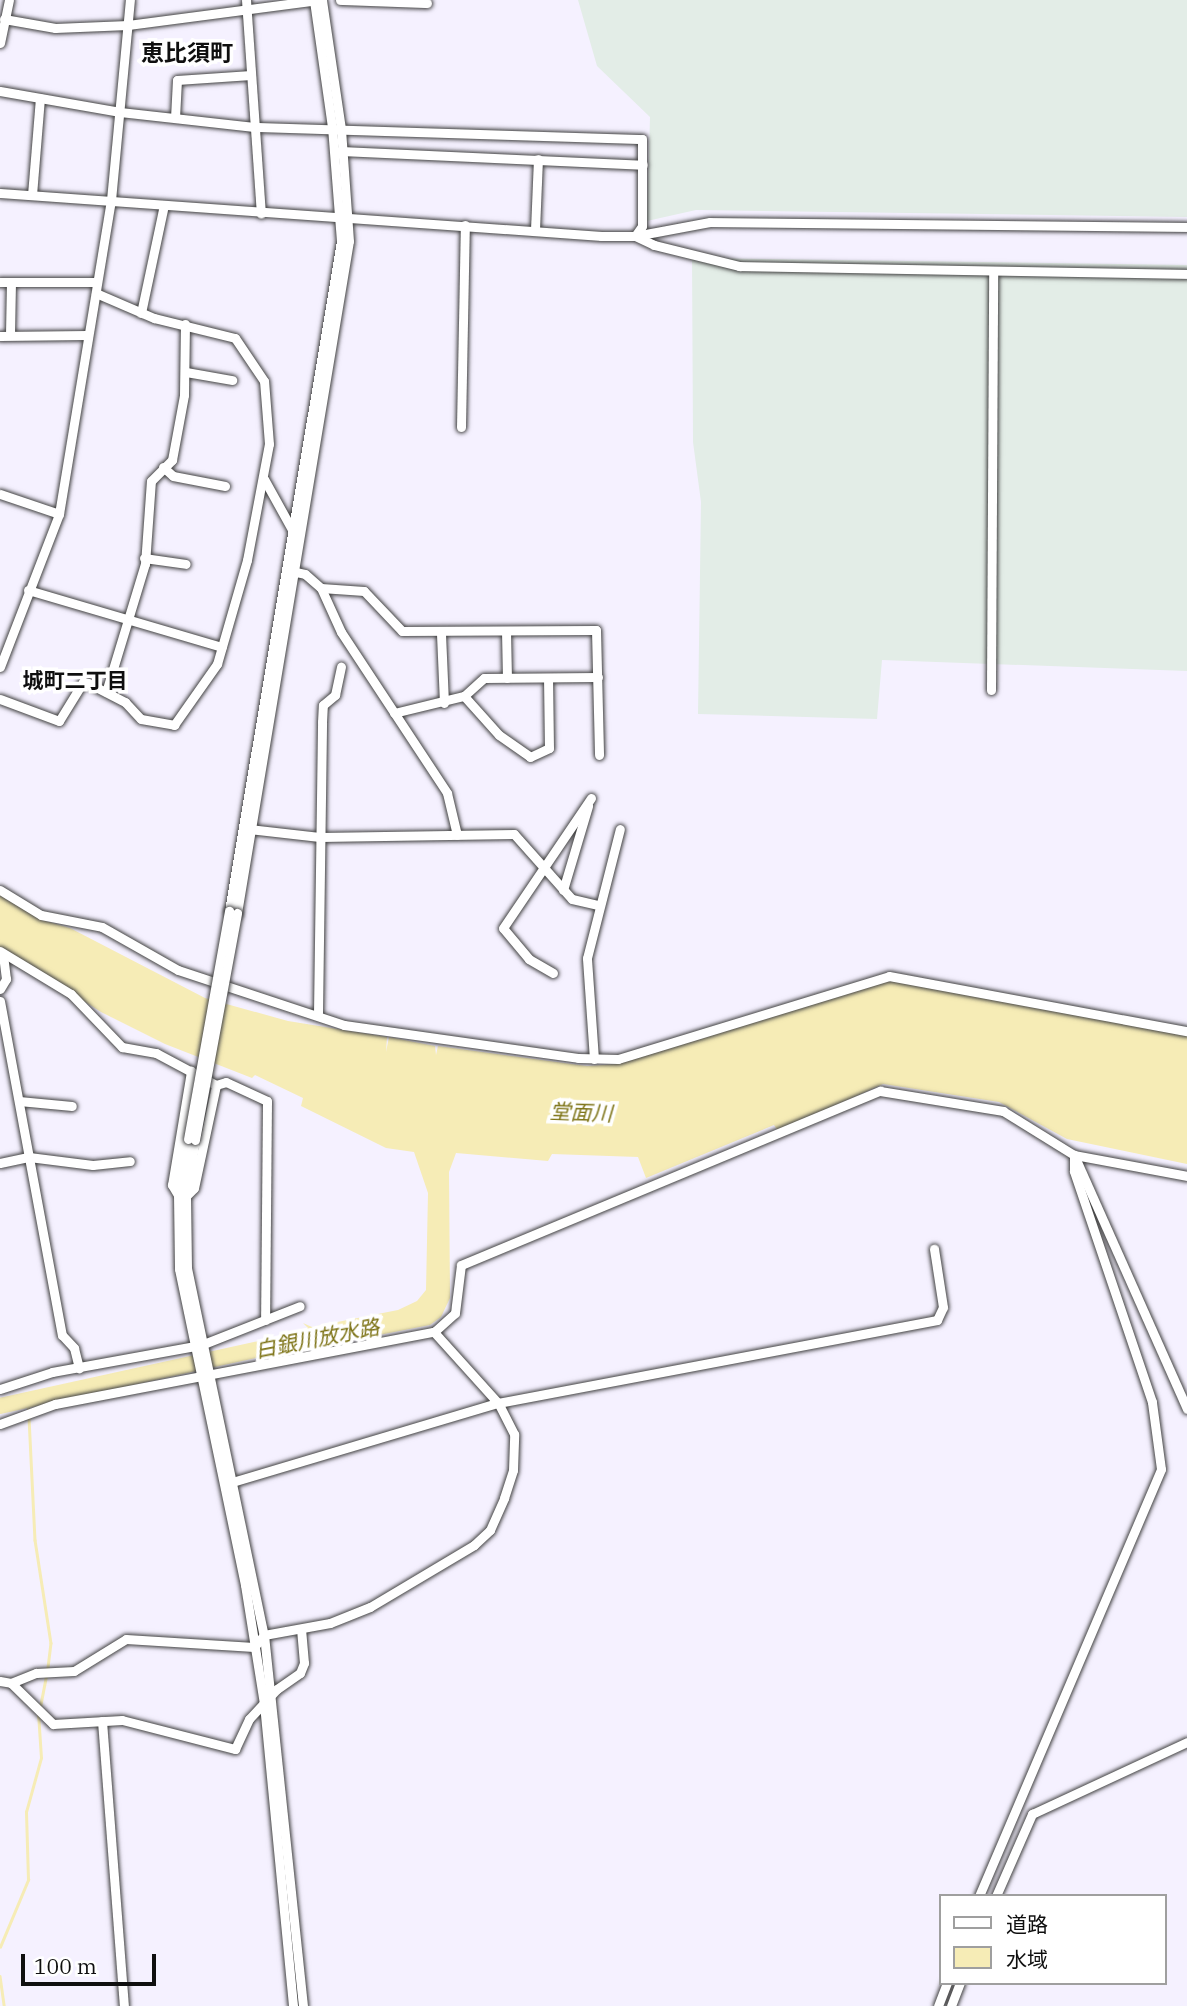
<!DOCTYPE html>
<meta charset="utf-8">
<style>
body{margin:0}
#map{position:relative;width:1187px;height:2006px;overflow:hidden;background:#f5f1ff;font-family:"IBM Plex Serif","Noto Sans JP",serif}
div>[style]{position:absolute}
.industrial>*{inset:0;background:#e3ede7}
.water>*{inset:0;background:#f6ecb6}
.stream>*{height:2.5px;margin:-1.25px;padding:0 1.25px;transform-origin:1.25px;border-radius:1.25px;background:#f6ecb6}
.river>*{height:16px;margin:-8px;padding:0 8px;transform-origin:8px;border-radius:8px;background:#f6ecb6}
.roads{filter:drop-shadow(0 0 2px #424242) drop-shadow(0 0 2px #424242)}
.minor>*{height:9px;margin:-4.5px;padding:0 4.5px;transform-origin:4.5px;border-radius:4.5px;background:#fff}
.bridges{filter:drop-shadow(0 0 2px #424242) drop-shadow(0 0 2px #424242)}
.minor-bridge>*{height:9px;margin:-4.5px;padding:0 4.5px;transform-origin:4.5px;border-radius:4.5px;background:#fff}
span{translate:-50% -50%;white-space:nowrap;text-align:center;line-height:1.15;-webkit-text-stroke:7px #fff;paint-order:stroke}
.neighbourhood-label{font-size:21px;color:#0f0f0f;font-weight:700}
.water-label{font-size:21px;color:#7d7316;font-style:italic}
.quarter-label{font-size:23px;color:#0f0f0f;font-weight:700}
.legend{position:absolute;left:939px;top:1894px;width:228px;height:91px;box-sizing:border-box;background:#fff;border:2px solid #9f9f9f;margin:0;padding:9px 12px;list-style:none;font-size:21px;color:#0f0f0f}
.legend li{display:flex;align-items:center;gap:14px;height:35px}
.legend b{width:35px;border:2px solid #9f9f9f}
.scale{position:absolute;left:21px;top:1954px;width:135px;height:32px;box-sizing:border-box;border:4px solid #0f0f0f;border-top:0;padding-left:9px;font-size:21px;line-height:24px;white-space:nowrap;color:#0f0f0f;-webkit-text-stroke:5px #fff;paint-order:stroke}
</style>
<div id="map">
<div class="industrial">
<div style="clip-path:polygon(578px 0,1187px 0,1187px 217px,696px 210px,647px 221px,650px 117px,597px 66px)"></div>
<div style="clip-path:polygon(692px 258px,1187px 265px,1187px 671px,882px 660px,877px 719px,698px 714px,701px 502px,693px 442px)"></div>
</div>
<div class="water">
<div style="clip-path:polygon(0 895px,42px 920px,70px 928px,205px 998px,288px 1021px,387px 1037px,386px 1052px,389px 1037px,435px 1046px,436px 1055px,438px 1046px,587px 1066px,617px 1064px,890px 979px,1187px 1034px,1187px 1164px,1067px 1139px,999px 1102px,883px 1084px,778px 1131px,774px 1125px,646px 1178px,638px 1157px,552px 1154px,548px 1161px,456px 1153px,449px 1172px,450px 1298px,441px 1317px,430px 1325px,298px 1351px,297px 1345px,291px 1346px,290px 1335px,308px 1328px,303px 1323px,312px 1327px,398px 1310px,417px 1301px,426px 1290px,428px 1193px,414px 1152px,386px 1148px,301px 1106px,303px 1098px,255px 1075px,252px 1078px,165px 1044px,101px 1012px,0 948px)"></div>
</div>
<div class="stream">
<div style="left:28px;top:1397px;width:143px;rotate:87.2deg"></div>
<div style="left:35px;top:1540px;width:104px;rotate:81.2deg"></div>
<div style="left:51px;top:1643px;width:26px;rotate:97deg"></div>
<div style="left:40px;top:1707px;width:32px;rotate:-79deg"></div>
<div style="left:0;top:1947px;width:73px;rotate:-67.3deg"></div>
<div style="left:28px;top:1880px;width:68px;rotate:-91.7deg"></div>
<div style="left:26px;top:1812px;width:56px;rotate:-74.5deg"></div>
<div style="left:41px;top:1758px;width:45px;rotate:-93.8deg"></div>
<div style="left:0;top:1976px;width:30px;rotate:82deg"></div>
</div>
<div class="river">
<div style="left:0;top:1406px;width:316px;rotate:-12.4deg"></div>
</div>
<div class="roads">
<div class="minor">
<div style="left:246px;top:0;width:214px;rotate:86deg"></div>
<div style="left:340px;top:0;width:87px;rotate:2deg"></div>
<div style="left:4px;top:19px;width:52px;rotate:10deg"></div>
<div style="left:55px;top:28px;width:73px;rotate:-2.4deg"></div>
<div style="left:128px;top:25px;width:192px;rotate:-7.5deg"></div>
<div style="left:0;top:43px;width:44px;rotate:-78.2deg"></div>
<div style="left:0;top:91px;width:122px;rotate:9.9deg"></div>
<div style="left:120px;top:112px;width:135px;rotate:6.4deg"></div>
<div style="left:254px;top:127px;width:388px;rotate:1.8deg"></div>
<div style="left:642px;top:139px;width:87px;rotate:90deg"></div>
<div style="left:642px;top:226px;width:12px;rotate:125deg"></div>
<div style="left:175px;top:118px;width:38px;rotate:-87deg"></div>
<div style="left:177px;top:80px;width:74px;rotate:-3.9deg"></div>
<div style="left:340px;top:151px;width:303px;rotate:2.6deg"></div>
<div style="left:0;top:193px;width:603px;rotate:4.09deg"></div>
<div style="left:601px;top:236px;width:34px"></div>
<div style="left:635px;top:236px;width:76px;rotate:-10.6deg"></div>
<div style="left:710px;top:222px;width:477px;rotate:0.6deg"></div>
<div style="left:32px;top:195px;width:97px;rotate:-85.3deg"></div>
<div style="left:535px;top:230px;width:71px;rotate:-87.6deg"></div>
<div style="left:635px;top:236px;width:21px;rotate:25deg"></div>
<div style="left:654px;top:245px;width:88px;rotate:13.9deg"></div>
<div style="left:739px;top:266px;width:448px;rotate:1deg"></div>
<div style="left:0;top:282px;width:96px"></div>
<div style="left:141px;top:313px;width:110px;rotate:-78deg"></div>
<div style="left:10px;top:334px;width:52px;rotate:-88.9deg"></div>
<div style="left:0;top:336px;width:87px;rotate:-0.7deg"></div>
<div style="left:186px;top:372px;width:47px;rotate:9.9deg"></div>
<div style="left:461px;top:427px;width:202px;rotate:-88.9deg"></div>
<div style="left:163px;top:467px;width:13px;rotate:42deg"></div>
<div style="left:173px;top:476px;width:53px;rotate:10.9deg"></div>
<div style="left:264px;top:479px;width:64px;rotate:61deg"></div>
<div style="left:0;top:494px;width:62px;rotate:18.7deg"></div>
<div style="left:144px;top:558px;width:42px;rotate:8.1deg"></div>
<div style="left:291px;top:571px;width:14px;rotate:12deg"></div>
<div style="left:305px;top:574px;width:21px;rotate:41deg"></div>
<div style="left:321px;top:588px;width:48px;rotate:65.6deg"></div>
<div style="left:341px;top:632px;width:193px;rotate:56.6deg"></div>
<div style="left:447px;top:793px;width:43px;rotate:76.6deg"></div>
<div style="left:321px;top:588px;width:43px;rotate:4deg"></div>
<div style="left:364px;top:591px;width:55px;rotate:46.5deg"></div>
<div style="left:402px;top:631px;width:194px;rotate:-0.3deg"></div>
<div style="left:596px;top:630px;width:125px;rotate:88.6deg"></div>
<div style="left:28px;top:590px;width:202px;rotate:16.4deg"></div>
<div style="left:506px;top:631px;width:47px;rotate:88.8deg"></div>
<div style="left:441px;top:634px;width:69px;rotate:87.5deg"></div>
<div style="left:0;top:667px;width:164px;rotate:-68.9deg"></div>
<div style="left:59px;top:514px;width:318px;rotate:-80.6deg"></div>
<div style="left:111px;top:200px;width:201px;rotate:-84.6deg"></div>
<div style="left:991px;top:690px;width:418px;rotate:-89.7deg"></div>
<div style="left:106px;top:692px;width:134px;rotate:-73.1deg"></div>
<div style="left:145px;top:564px;width:83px;rotate:-85.9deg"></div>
<div style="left:151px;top:481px;width:30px;rotate:-45deg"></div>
<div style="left:172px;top:460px;width:66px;rotate:-79.5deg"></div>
<div style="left:184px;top:395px;width:71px;rotate:-89.2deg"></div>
<div style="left:464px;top:696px;width:52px;rotate:48.1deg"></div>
<div style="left:499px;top:735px;width:38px;rotate:35deg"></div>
<div style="left:530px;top:757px;width:21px;rotate:-25deg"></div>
<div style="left:549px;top:748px;width:70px;rotate:-90.8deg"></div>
<div style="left:0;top:699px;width:63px;rotate:20.4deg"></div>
<div style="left:59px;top:721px;width:46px;rotate:-58.4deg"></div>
<div style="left:83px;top:682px;width:5px;rotate:11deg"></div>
<div style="left:88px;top:683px;width:42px;rotate:27.2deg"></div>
<div style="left:125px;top:702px;width:23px;rotate:47deg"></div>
<div style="left:141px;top:719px;width:34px;rotate:10deg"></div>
<div style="left:174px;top:725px;width:75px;rotate:-54.8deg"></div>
<div style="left:217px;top:664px;width:108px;rotate:-73.9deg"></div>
<div style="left:247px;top:560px;width:118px;rotate:-79.3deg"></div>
<div style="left:269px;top:444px;width:63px;rotate:-94.5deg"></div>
<div style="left:264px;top:381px;width:52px;rotate:-124deg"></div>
<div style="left:235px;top:338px;width:83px;rotate:-166.1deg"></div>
<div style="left:154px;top:318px;width:63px;rotate:-156.7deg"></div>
<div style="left:394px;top:713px;width:72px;rotate:-13.7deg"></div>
<div style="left:464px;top:696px;width:27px;rotate:-42deg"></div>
<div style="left:484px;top:678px;width:114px;rotate:-0.5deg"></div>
<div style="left:249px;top:829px;width:71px;rotate:6.4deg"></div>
<div style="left:320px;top:837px;width:194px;rotate:-0.9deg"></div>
<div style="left:514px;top:834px;width:87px;rotate:48.3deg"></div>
<div style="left:572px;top:899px;width:27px;rotate:13deg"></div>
<div style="left:0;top:890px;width:48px;rotate:31.4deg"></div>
<div style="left:41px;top:915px;width:62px;rotate:11.1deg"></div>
<div style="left:102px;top:927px;width:87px;rotate:29.5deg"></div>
<div style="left:178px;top:970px;width:175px;rotate:18.3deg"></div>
<div style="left:344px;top:1025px;width:236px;rotate:8deg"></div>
<div style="left:578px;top:1058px;width:40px;rotate:1.4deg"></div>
<div style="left:618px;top:1059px;width:283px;rotate:-17deg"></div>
<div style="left:889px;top:976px;width:303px;rotate:10.5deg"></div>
<div style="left:563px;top:890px;width:88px;rotate:-73.4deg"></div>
<div style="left:229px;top:911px;width:679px;rotate:-80.51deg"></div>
<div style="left:341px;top:241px;width:114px;rotate:-94.5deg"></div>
<div style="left:332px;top:127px;width:128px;rotate:-98.1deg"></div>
<div style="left:237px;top:913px;width:681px;rotate:-80.54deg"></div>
<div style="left:349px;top:241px;width:112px;rotate:-94.1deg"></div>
<div style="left:341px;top:129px;width:130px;rotate:-98.4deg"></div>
<div style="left:0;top:951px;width:83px;rotate:31.2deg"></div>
<div style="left:71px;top:994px;width:74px;rotate:46.1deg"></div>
<div style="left:122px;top:1047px;width:35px;rotate:10deg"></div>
<div style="left:156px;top:1053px;width:68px;rotate:28.1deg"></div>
<div style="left:216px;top:1085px;width:10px;rotate:-17deg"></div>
<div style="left:226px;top:1082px;width:45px;rotate:24.9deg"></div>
<div style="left:267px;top:1101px;width:219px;rotate:90.5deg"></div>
<div style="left:553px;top:973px;width:28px;rotate:-150deg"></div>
<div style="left:529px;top:959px;width:40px;rotate:-130deg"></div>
<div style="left:503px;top:928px;width:157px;rotate:-55.9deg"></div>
<div style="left:0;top:989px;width:12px;rotate:-59deg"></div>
<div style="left:6px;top:979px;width:26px;rotate:-97deg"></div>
<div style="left:0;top:1001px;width:340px;rotate:79.5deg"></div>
<div style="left:62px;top:1335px;width:18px;rotate:47deg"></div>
<div style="left:74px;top:1348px;width:21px;rotate:76deg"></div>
<div style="left:318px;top:1013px;width:291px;rotate:-89.2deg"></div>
<div style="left:322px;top:722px;width:17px;rotate:-87deg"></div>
<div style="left:323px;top:705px;width:16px;rotate:-40deg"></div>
<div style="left:335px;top:695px;width:29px;rotate:-78deg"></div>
<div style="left:594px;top:1059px;width:101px;rotate:-94deg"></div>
<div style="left:587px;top:958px;width:133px;rotate:-75.7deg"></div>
<div style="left:19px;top:1101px;width:53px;rotate:5.4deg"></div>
<div style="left:188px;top:1139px;width:57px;rotate:100.1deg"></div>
<div style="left:178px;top:1195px;width:74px;rotate:89.2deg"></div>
<div style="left:179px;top:1269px;width:323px;rotate:78.2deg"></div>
<div style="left:245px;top:1585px;width:121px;rotate:80.9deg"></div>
<div style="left:264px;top:1704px;width:303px;rotate:84.5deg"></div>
<div style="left:195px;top:1140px;width:57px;rotate:99.1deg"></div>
<div style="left:186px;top:1196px;width:72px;rotate:89.2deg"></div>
<div style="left:187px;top:1268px;width:375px;rotate:78.2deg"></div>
<div style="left:264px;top:1635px;width:373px;rotate:84deg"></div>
<div style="left:1074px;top:1155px;width:278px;rotate:66deg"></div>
<div style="left:0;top:1163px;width:30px;rotate:-12deg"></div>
<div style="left:29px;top:1157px;width:64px;rotate:7.1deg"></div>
<div style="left:93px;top:1165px;width:37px;rotate:-6deg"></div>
<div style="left:178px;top:1195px;width:12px;rotate:-121deg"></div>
<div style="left:172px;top:1185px;width:116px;rotate:-80.5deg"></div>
<div style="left:186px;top:1196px;width:11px;rotate:-45deg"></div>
<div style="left:194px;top:1188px;width:105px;rotate:-77.9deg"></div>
<div style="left:0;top:1389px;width:55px;rotate:-18.1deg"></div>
<div style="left:52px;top:1372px;width:151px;rotate:-10.3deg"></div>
<div style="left:201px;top:1345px;width:106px;rotate:-21.5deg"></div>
<div style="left:0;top:1424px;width:59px;rotate:-20deg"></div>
<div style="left:55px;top:1404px;width:386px;rotate:-10.8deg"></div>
<div style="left:434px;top:1332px;width:28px;rotate:-42deg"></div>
<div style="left:455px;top:1313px;width:48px;rotate:-82.9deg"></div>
<div style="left:461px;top:1265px;width:454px;rotate:-22.6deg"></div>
<div style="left:880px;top:1091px;width:125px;rotate:9.2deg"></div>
<div style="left:1003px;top:1111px;width:84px;rotate:31.8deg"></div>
<div style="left:1074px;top:1155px;width:115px;rotate:10.5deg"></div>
<div style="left:229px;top:1483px;width:281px;rotate:-16.6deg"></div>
<div style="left:498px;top:1403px;width:447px;rotate:-10.7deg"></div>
<div style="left:937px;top:1320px;width:14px;rotate:-65deg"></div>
<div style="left:943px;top:1307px;width:59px;rotate:-98.8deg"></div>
<div style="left:0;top:1681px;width:11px;rotate:10deg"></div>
<div style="left:11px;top:1683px;width:27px;rotate:-22deg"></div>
<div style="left:36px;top:1673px;width:38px;rotate:-3deg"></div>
<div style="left:74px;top:1671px;width:61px;rotate:-31.6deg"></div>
<div style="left:126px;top:1639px;width:128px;rotate:3.6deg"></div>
<div style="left:254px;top:1647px;width:16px;rotate:-50deg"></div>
<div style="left:264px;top:1635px;width:67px;rotate:-10.3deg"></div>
<div style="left:330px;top:1623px;width:43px;rotate:-21.8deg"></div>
<div style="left:370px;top:1607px;width:121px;rotate:-30.8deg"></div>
<div style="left:474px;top:1545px;width:22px;rotate:-43deg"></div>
<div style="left:490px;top:1530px;width:35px;rotate:-66deg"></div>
<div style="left:504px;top:1498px;width:29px;rotate:-72deg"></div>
<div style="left:513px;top:1470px;width:36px;rotate:-88deg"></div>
<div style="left:514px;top:1434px;width:35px;rotate:-117deg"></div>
<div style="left:498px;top:1403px;width:96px;rotate:-132deg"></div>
<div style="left:11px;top:1683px;width:59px;rotate:44.3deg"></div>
<div style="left:53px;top:1724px;width:69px;rotate:-3.3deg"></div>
<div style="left:122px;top:1720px;width:117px;rotate:14.4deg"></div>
<div style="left:235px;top:1749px;width:33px;rotate:-65deg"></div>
<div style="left:249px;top:1719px;width:41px;rotate:-47deg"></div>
<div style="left:277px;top:1689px;width:28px;rotate:-35deg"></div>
<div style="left:300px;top:1673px;width:11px;rotate:-68deg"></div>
<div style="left:304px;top:1663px;width:34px;rotate:-95deg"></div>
<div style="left:102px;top:1721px;width:286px;rotate:85.6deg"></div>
<div style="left:979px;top:1896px;width:464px;rotate:-66.9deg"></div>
<div style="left:1161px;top:1469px;width:68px;rotate:-97.7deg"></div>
<div style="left:1152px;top:1402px;width:244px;rotate:-108.7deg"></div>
<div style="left:1074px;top:1171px;width:16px;rotate:-90deg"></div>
<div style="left:996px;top:1896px;width:90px;rotate:-66.3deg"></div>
<div style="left:1032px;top:1814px;width:171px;rotate:-24.9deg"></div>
<div style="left:938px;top:2006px;width:25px;rotate:-69deg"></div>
<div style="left:951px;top:2006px;width:25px;rotate:-69deg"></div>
</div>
</div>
<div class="bridges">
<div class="minor-bridge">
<div style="left:188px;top:1139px;width:232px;rotate:-79.8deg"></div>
<div style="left:195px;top:1140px;width:231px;rotate:-79.5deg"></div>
</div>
</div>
<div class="neighbourhood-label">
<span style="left:75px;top:680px">城町二丁目</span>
</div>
<div class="water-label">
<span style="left:581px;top:1112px;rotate:2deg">堂面川</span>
<span style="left:317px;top:1338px;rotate:-11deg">白銀川放水路</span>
</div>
<div class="quarter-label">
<span style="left:187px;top:52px">恵比須町</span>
</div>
<ul class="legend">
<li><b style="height:9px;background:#fff"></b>道路</li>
<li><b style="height:19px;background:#f6ecb6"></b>水域</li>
</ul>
<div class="scale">100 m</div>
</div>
